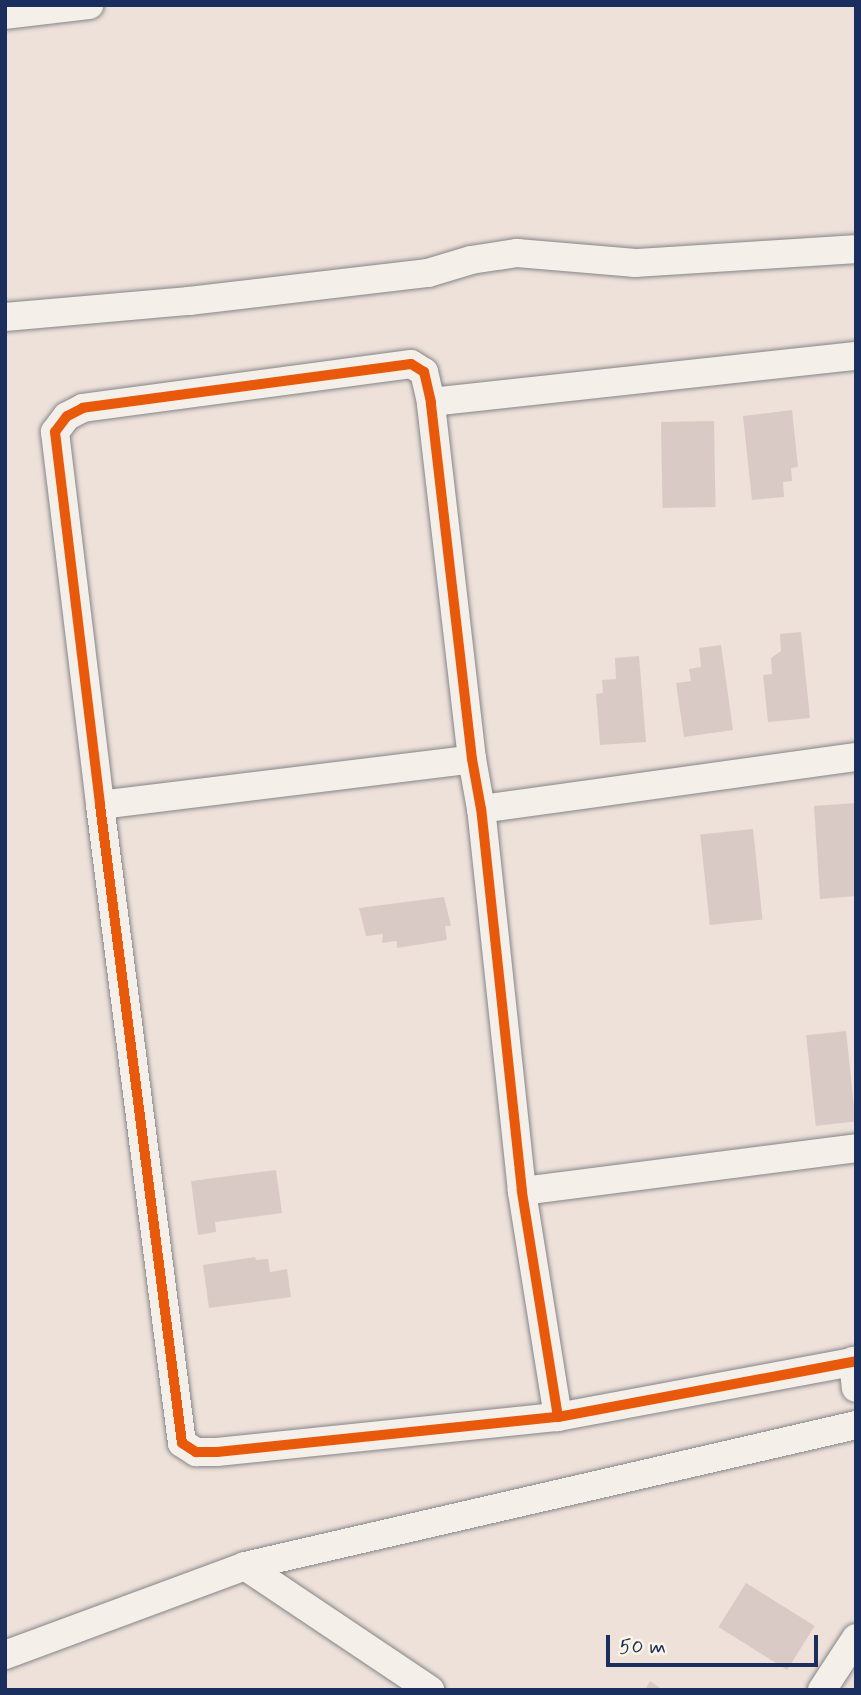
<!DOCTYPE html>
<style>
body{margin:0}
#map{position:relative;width:861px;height:1695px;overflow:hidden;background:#ede1d9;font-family:Mynerve,sans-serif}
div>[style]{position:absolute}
.building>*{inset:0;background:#d9cac5;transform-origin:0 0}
.roads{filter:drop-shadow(0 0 2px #868489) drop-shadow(0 0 2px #868489)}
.street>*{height:28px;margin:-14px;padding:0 14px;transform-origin:14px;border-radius:14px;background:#f4efe9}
.cycleway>*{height:10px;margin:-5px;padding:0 5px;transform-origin:5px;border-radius:5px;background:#e8590c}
span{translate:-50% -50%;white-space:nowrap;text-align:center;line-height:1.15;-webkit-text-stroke:7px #fcf5e5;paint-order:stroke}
.frame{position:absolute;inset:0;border:7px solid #1b2f5e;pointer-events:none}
.scale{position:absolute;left:606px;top:1635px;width:212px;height:32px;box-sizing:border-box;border:4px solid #1b2f5e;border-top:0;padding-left:9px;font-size:21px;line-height:24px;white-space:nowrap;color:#1b2f5e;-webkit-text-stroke:5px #fcf5e5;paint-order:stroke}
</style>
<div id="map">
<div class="building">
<div style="clip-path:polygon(792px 410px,798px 467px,791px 468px,792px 481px,783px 482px,784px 497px,752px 500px,743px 416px)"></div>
<div style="left:714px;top:421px;width:86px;height:53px;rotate:89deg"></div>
<div style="clip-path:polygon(801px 632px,810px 718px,768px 722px,763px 675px,772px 674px,771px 658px,781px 651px,780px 634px)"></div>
<div style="clip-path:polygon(721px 645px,733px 730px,684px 737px,676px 683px,691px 681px,689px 669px,701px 667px,699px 648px)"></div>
<div style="clip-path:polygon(639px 656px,646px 742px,600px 745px,596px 694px,603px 693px,602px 680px,616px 679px,615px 658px)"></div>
<div style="clip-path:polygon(856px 803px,856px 896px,820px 899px,814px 806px)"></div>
<div style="left:753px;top:829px;width:91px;height:53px;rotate:84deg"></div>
<div style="clip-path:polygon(444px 897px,451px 926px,445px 926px,447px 940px,397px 948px,397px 941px,382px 943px,383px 934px,366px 936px,359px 908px)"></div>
<div style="left:846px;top:1031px;width:91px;height:40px;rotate:84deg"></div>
<div style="clip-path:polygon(276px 1170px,282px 1213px,215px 1222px,216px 1232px,198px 1235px,191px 1181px)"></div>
<div style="clip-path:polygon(255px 1257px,256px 1260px,268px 1259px,270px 1272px,287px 1269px,291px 1297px,209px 1308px,203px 1265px)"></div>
<div style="left:746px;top:1583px;width:81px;height:52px;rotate:32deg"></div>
<div style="clip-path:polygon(650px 1681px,663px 1690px,645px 1690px)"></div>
</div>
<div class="roads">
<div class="street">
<div style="left:5px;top:15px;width:85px;rotate:-6.8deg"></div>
<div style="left:5px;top:317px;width:185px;rotate:-5deg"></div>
<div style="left:189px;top:301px;width:241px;rotate:-6.7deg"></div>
<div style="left:428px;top:273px;width:45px;rotate:-16.8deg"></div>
<div style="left:471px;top:260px;width:47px;rotate:-8.7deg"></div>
<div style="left:517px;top:253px;width:119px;rotate:4.8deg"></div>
<div style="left:636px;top:263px;width:220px;rotate:-3.6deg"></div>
<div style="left:431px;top:402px;width:427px;rotate:-6.2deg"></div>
<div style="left:100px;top:805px;width:375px;rotate:-7deg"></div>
<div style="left:481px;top:809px;width:379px;rotate:-7.9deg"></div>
<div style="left:522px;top:1191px;width:337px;rotate:-7.3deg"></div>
<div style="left:853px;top:1361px;width:27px;rotate:84deg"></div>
<div style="left:558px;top:1417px;width:229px;rotate:-99.1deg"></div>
<div style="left:522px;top:1191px;width:384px;rotate:-96.1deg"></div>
<div style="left:481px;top:809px;width:51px;rotate:-100.2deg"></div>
<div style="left:472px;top:759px;width:359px;rotate:-96.6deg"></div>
<div style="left:431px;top:402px;width:31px;rotate:-103deg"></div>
<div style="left:424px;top:372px;width:15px;rotate:-148deg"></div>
<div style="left:411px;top:364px;width:331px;rotate:172.4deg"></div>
<div style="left:83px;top:408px;width:18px;rotate:153deg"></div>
<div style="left:67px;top:416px;width:20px;rotate:127deg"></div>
<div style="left:55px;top:432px;width:376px;rotate:83.1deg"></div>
<div style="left:100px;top:805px;width:643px;rotate:82.68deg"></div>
<div style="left:182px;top:1443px;width:17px;rotate:33deg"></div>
<div style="left:196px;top:1452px;width:21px"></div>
<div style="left:217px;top:1452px;width:343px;rotate:-5.9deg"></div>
<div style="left:558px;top:1417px;width:303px;rotate:-10.6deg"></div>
<div style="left:245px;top:1566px;width:223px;rotate:33.8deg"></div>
<div style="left:5px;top:1655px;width:256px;rotate:-20.3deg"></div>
<div style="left:245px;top:1566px;width:627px;rotate:-12.99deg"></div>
<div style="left:822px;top:1690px;width:62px;rotate:-56.8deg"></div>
</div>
</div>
<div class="cycleway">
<div style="left:558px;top:1417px;width:229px;rotate:-99.1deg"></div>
<div style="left:522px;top:1191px;width:384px;rotate:-96.1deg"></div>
<div style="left:481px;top:809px;width:51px;rotate:-100.2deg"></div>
<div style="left:472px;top:759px;width:359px;rotate:-96.6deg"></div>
<div style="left:431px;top:402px;width:31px;rotate:-103deg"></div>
<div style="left:424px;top:372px;width:15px;rotate:-148deg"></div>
<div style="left:411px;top:364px;width:331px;rotate:172.4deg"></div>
<div style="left:83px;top:408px;width:18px;rotate:153deg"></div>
<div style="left:67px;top:416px;width:20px;rotate:127deg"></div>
<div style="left:55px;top:432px;width:376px;rotate:83.1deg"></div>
<div style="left:100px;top:805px;width:643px;rotate:82.68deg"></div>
<div style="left:182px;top:1443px;width:17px;rotate:33deg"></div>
<div style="left:196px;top:1452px;width:21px"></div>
<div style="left:217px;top:1452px;width:343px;rotate:-5.9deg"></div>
<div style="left:558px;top:1417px;width:303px;rotate:-10.6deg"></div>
</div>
<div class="frame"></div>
<div class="scale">50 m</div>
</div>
